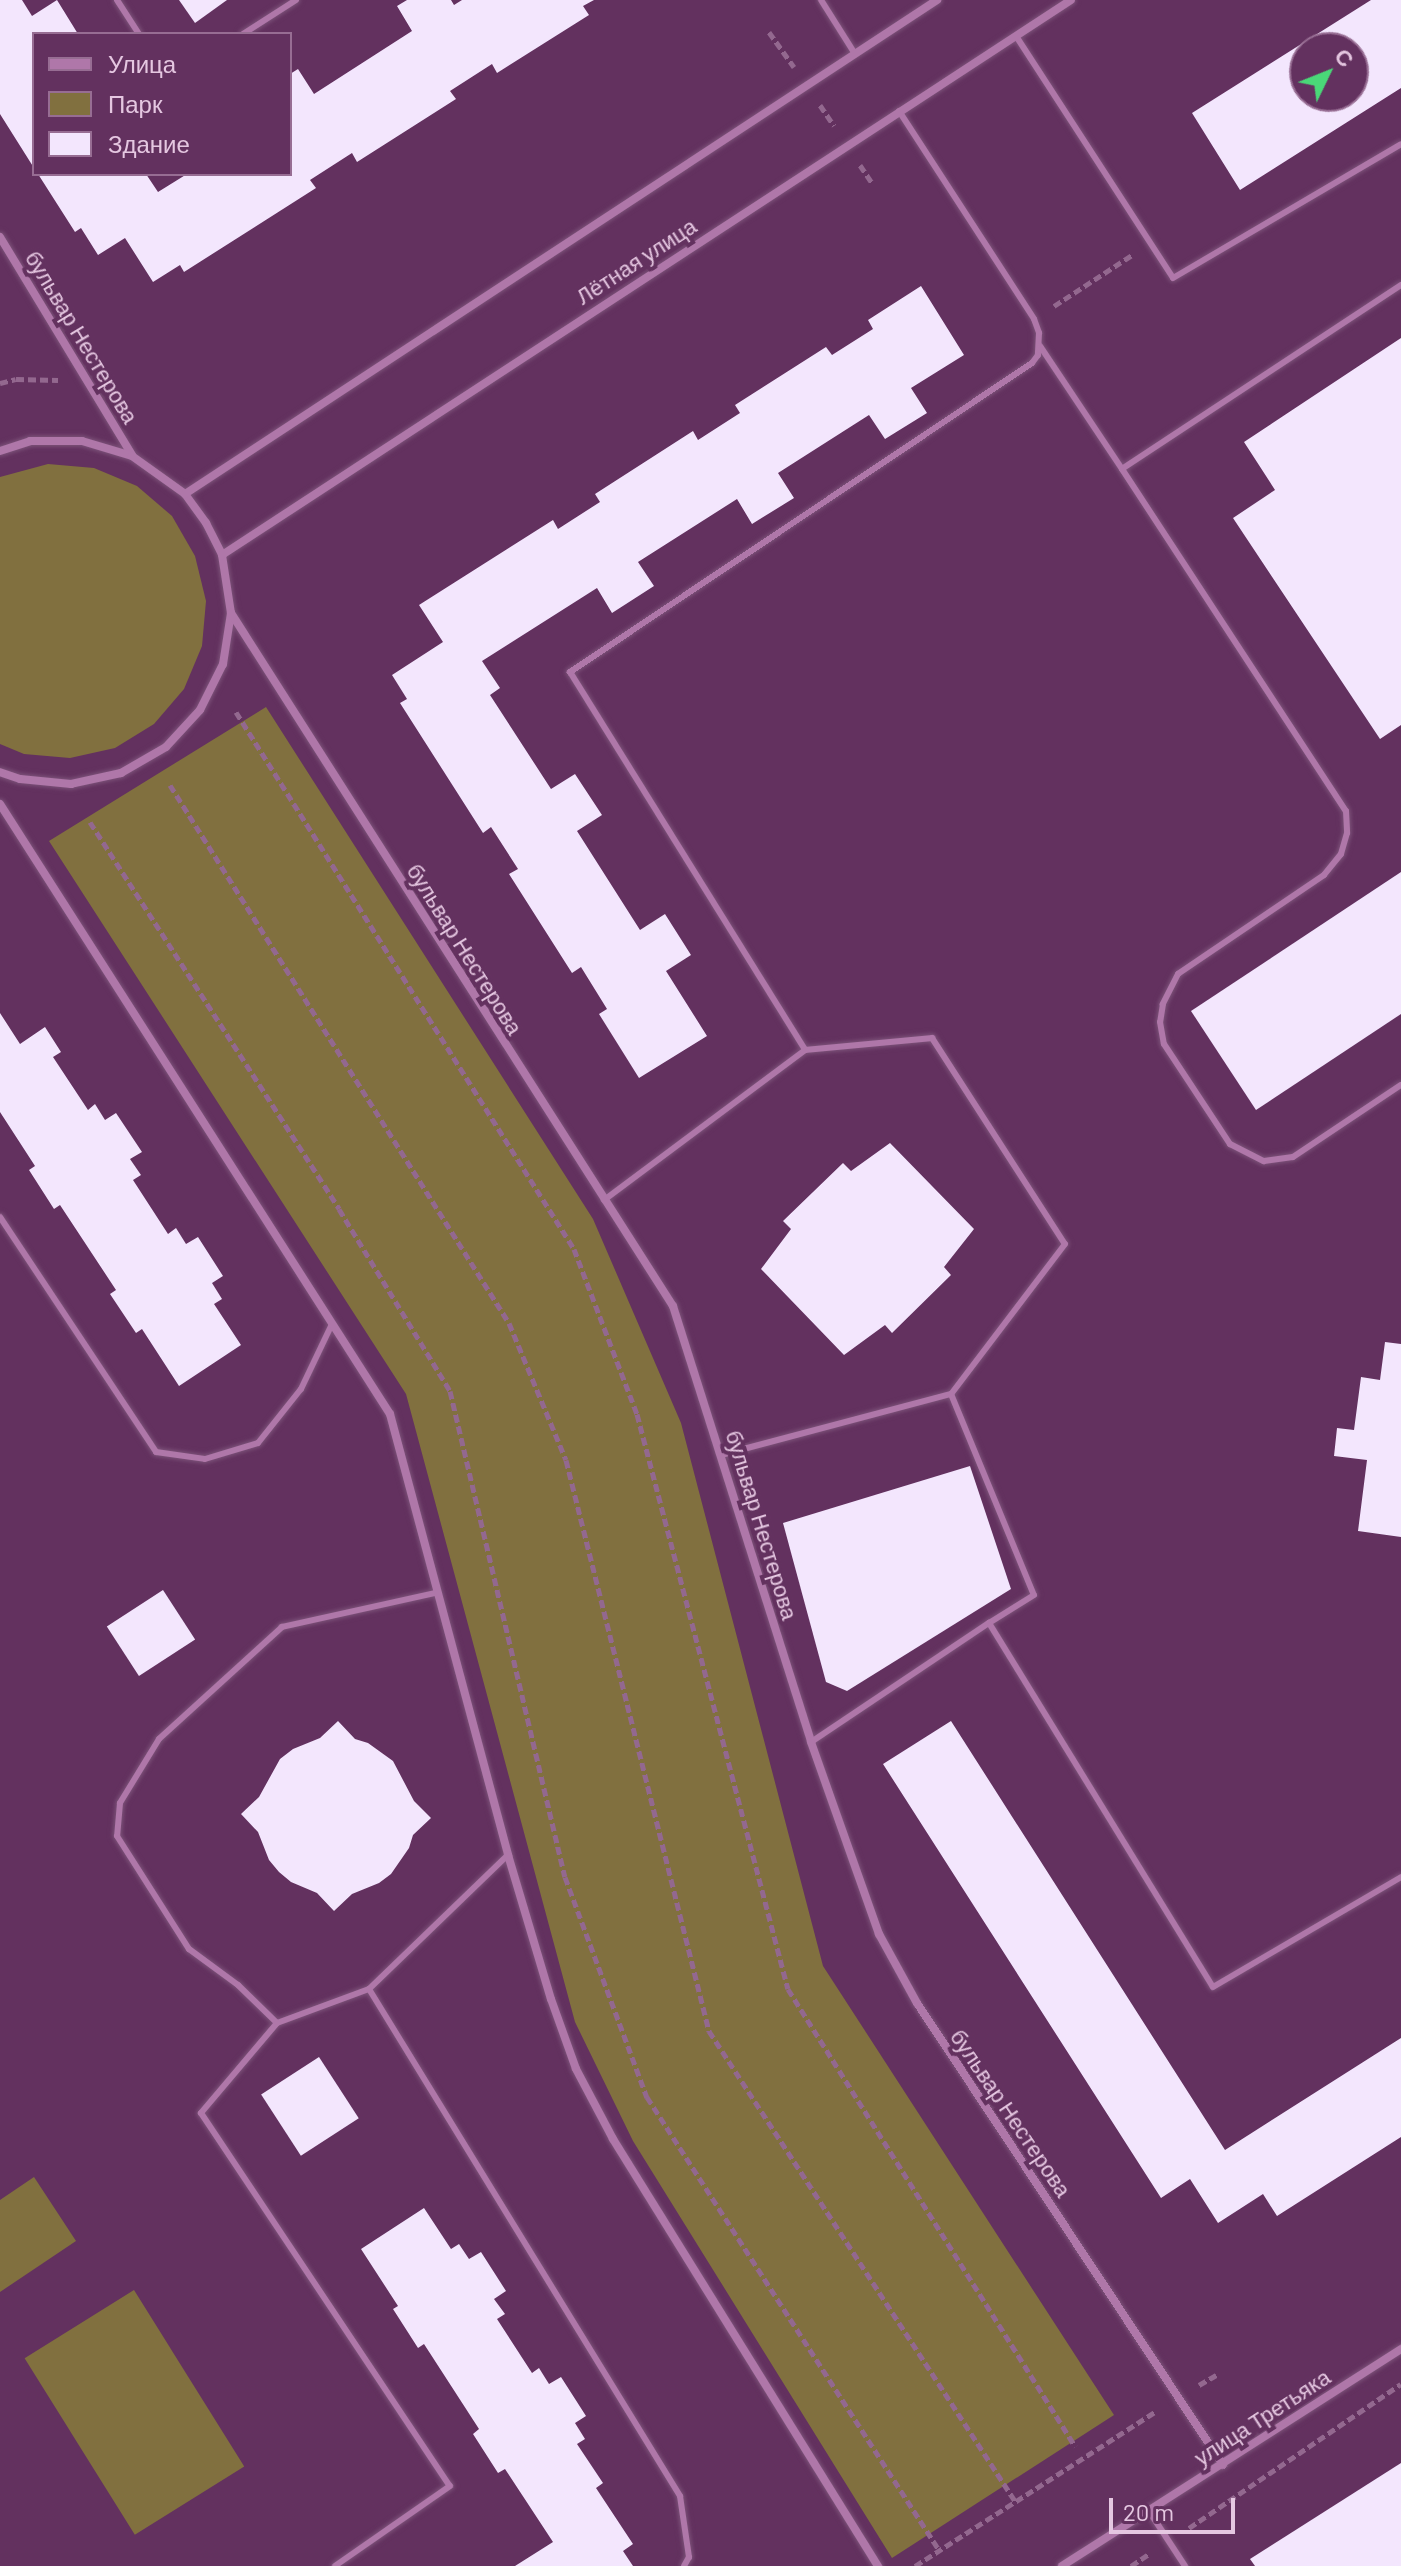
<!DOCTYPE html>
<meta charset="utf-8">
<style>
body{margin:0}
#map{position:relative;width:1401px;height:2566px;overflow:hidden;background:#63315f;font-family:Barlow,sans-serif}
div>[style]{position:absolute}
.green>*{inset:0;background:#81703f;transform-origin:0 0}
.building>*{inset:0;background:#f3e6fd;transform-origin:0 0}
.path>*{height:5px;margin-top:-2.5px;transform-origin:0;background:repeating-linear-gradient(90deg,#93688f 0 8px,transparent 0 12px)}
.roads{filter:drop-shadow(0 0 2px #7c5279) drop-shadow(0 0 2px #7c5279)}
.service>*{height:6px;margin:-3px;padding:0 3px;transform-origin:3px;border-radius:3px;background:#af77a9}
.minor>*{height:8px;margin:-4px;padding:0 4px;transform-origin:4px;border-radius:4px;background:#af77a9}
span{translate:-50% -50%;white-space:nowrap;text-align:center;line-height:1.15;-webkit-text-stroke:8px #63315f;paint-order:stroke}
.street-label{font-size:22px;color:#e5c7e1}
.legend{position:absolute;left:32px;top:32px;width:260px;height:144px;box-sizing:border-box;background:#63315f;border:2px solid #976d93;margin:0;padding:10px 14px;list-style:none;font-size:24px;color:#e5c7e1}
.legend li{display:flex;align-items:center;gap:16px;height:40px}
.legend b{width:40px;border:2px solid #976d93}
.north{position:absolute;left:1289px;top:32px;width:80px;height:80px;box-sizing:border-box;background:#63315f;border:2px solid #976d93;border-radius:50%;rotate:47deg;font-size:22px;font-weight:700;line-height:32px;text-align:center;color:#e5c7e1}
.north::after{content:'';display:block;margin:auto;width:28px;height:36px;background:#4ad778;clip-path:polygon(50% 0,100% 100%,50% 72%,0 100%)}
.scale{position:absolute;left:1109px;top:2498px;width:126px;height:36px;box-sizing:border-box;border:4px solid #e5c7e1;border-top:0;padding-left:10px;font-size:24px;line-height:28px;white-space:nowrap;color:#e5c7e1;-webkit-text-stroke:6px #63315f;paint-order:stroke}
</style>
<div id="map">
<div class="green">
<div style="clip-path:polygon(48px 464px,94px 468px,137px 486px,172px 516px,195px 556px,206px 601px,202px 646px,184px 689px,154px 724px,115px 748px,70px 758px,24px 754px,0 744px,0 477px)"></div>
<div style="clip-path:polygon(266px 707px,593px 1219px,681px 1423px,823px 1966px,1114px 2415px,892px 2558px,633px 2141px,575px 2022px,406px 1394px,49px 841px)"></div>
<div style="clip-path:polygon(34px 2177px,76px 2241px,0 2292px,0 2200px)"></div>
<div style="left:134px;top:2290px;width:208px;height:129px;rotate:58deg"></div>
</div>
<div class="building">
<div style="clip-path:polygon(0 0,22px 0,32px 16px,57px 0,78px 34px,34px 34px,34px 168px,0 114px)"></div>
<div style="clip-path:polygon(179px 0,227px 0,195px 23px)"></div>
<div style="clip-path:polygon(407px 0,451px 0,454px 5px,462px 0,594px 0,583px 6px,589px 15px,497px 73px,492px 64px,450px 91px,456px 99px,357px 162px,352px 153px,310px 180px,316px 188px,184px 272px,180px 265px,153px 282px,125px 238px,98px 255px,81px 228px,75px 232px,38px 174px,146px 174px,158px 192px,187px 174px,290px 174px,290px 74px,298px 69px,314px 94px,412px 31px,397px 6px)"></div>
<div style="clip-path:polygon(evenodd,1371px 0,1401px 0,1401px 88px,1240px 190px,1192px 113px,1371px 0,1305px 48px,1353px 48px,1353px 96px,1305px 96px,1305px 48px)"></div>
<div style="clip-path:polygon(921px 286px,964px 355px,911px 388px,927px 413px,885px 439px,869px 415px,778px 473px,794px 498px,752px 524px,737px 499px,638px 562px,654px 586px,612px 613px,597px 588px,482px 661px,500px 688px,490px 695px,551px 789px,575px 774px,602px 815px,577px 831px,640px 930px,665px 914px,691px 955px,666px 971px,707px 1036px,639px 1078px,599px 1014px,607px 1009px,581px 967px,572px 973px,509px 874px,518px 869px,491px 827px,483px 833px,400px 703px,407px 699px,392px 675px,443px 642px,419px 605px,553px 520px,558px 529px,600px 502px,595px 494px,693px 431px,698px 440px,740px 413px,735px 405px,826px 347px,832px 355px,873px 329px,868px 320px)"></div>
<div style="clip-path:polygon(1401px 338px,1401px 725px,1380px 739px,1233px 518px,1275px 490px,1244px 442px)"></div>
<div style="clip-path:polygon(1401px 872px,1401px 1014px,1256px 1110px,1191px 1011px)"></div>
<div style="clip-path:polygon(0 1013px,20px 1044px,45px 1027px,61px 1052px,53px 1057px,88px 1110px,95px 1104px,105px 1120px,116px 1113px,142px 1152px,130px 1159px,141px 1175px,133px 1180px,168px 1234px,176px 1228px,186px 1244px,198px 1237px,223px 1276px,212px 1283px,222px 1299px,214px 1304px,241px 1345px,179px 1386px,142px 1329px,136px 1333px,110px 1294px,116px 1290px,60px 1205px,54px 1209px,29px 1170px,35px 1166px,0 1112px)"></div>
<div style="clip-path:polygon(890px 1143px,974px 1229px,944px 1267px,951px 1275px,892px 1333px,885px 1325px,844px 1355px,761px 1269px,791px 1229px,783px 1221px,843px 1163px,851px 1171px)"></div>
<div style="clip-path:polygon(1385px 1342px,1401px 1344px,1401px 1537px,1358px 1531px,1367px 1460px,1334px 1456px,1337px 1428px,1354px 1430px,1361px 1377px,1380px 1380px)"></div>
<div style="clip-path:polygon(970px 1466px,1011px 1589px,847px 1691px,826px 1682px,783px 1523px)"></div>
<div style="left:163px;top:1590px;width:59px;height:67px;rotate:57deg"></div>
<div style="clip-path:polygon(338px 1721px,355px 1739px,368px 1743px,393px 1761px,414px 1801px,431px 1818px,413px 1835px,409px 1848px,391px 1874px,379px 1883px,352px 1894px,334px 1911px,317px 1893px,291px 1882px,279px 1872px,269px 1860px,258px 1832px,241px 1814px,259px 1797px,280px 1759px,293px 1749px,320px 1738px)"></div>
<div style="clip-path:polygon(951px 1721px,1225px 2150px,1401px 2038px,1401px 2137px,1277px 2216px,1263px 2194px,1218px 2223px,1190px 2179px,1161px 2198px,883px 1764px)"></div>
<div style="left:319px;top:2057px;width:73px;height:69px;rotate:57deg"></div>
<div style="clip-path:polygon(424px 2208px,451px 2249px,459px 2244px,469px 2259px,481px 2252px,506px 2291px,494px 2299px,505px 2314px,497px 2319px,532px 2373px,539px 2368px,549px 2384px,561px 2377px,586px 2416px,575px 2423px,585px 2439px,577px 2444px,603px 2483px,596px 2488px,633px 2544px,623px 2551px,633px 2566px,515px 2566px,553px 2542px,505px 2469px,498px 2473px,473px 2434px,479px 2429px,424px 2344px,418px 2348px,393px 2309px,398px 2306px,361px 2249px)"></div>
<div style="clip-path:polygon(1401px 2463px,1401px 2566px,1255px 2566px,1250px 2559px)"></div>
</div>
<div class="path">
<div style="left:769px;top:32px;width:43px;rotate:54.5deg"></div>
<div style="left:820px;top:105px;width:25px;rotate:56deg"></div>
<div style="left:860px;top:165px;width:23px;rotate:56deg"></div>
<div style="left:1054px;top:306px;width:93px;rotate:-33.2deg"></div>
<div style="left:0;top:383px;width:16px;rotate:-14deg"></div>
<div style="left:16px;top:379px;width:42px;rotate:1.4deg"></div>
<div style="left:236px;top:712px;width:635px;rotate:57.81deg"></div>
<div style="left:574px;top:1249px;width:177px;rotate:69.1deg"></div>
<div style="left:637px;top:1414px;width:594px;rotate:75.29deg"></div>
<div style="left:788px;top:1989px;width:540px;rotate:57.87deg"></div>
<div style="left:170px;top:785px;width:636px;rotate:57.78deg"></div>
<div style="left:509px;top:1323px;width:148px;rotate:67.4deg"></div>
<div style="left:566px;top:1460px;width:589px;rotate:75.94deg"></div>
<div style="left:709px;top:2031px;width:561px;rotate:56.93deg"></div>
<div style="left:90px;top:822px;width:460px;rotate:57.2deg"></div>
<div style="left:339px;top:1209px;width:213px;rotate:58.6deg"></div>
<div style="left:450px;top:1391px;width:499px;rotate:76.7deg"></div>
<div style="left:565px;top:1877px;width:235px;rotate:69.6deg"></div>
<div style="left:647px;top:2097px;width:539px;rotate:57.19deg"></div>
<div style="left:1199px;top:2385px;width:20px;rotate:-30deg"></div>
<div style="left:1189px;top:2528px;width:256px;rotate:-34.2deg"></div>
<div style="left:915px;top:2566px;width:287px;rotate:-32.7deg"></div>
<div style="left:1131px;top:2566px;width:23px;rotate:-34deg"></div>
</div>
<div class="roads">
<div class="service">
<div style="left:117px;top:0;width:40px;rotate:57.1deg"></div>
<div style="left:821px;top:0;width:64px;rotate:57.8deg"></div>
<div style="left:243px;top:34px;width:63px;rotate:-32.7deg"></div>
<div style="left:1016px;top:36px;width:288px;rotate:57deg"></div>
<div style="left:1173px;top:278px;width:264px;rotate:-30.4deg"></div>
<div style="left:899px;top:111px;width:248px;rotate:57deg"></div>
<div style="left:1034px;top:319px;width:15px;rotate:70deg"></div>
<div style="left:1039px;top:333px;width:22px;rotate:93deg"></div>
<div style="left:1038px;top:355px;width:10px;rotate:127deg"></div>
<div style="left:1032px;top:363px;width:556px;rotate:146.22deg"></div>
<div style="left:570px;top:672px;width:445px;rotate:58.1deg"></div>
<div style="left:805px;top:1050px;width:128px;rotate:-5.4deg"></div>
<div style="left:932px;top:1038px;width:245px;rotate:57.2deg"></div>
<div style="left:1065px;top:1244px;width:188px;rotate:127.2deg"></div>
<div style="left:951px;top:1394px;width:217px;rotate:67.6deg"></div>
<div style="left:1034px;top:1595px;width:53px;rotate:148.1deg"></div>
<div style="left:989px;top:1623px;width:427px;rotate:58.4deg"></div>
<div style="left:1213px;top:1987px;width:218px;rotate:-30.3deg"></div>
<div style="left:1401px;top:285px;width:334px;rotate:146.6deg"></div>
<div style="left:1122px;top:469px;width:409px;rotate:56.8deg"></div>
<div style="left:1346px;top:811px;width:22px;rotate:87deg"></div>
<div style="left:1347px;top:833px;width:22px;rotate:106deg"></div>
<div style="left:1341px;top:854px;width:27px;rotate:129deg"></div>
<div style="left:1324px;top:875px;width:176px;rotate:145.9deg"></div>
<div style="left:1178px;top:974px;width:34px;rotate:117deg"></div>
<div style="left:1163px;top:1004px;width:18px;rotate:99deg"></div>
<div style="left:1160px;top:1022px;width:22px;rotate:80deg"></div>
<div style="left:1164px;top:1044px;width:120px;rotate:56.6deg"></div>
<div style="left:1230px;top:1144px;width:38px;rotate:27deg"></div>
<div style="left:1264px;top:1161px;width:29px;rotate:-8deg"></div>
<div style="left:1293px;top:1157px;width:130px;rotate:-33.7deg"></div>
<div style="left:1040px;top:346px;width:148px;rotate:56.3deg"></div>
<div style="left:604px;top:1200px;width:251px;rotate:-36.7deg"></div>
<div style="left:0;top:1217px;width:282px;rotate:56.4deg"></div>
<div style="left:156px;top:1452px;width:49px;rotate:8.1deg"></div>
<div style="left:205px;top:1459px;width:55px;rotate:-16.8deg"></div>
<div style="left:258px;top:1443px;width:69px;rotate:-51.5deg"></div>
<div style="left:301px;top:1389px;width:72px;rotate:-64.5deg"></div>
<div style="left:721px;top:1455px;width:238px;rotate:-14.9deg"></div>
<div style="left:435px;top:1593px;width:157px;rotate:167.5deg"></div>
<div style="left:282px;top:1627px;width:166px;rotate:137.7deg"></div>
<div style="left:159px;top:1739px;width:75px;rotate:121.4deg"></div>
<div style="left:120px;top:1803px;width:33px;rotate:95deg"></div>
<div style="left:117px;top:1836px;width:134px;rotate:57.5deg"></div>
<div style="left:189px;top:1949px;width:61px;rotate:36.3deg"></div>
<div style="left:238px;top:1985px;width:54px;rotate:44.3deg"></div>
<div style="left:277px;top:2023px;width:98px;rotate:-20.3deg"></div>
<div style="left:369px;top:1989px;width:193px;rotate:-44deg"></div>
<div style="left:811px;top:1742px;width:214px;rotate:-33.8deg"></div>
<div style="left:369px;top:1989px;width:595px;rotate:58.47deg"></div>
<div style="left:680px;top:2496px;width:62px;rotate:81.6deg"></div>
<div style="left:689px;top:2557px;width:10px;rotate:119deg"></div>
<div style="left:277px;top:2023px;width:118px;rotate:130.2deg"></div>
<div style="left:201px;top:2113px;width:448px;rotate:56.3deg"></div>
<div style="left:450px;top:2486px;width:140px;rotate:145.2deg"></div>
<div style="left:1149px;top:2511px;width:66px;rotate:56.8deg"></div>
</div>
<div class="minor">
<div style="left:0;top:237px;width:255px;rotate:58.8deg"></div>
<div style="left:0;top:451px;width:32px;rotate:-18deg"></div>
<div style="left:30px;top:441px;width:52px"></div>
<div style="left:82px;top:441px;width:52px;rotate:16.7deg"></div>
<div style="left:132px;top:456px;width:65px;rotate:35.6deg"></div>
<div style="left:185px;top:494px;width:36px;rotate:54deg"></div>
<div style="left:206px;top:523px;width:36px;rotate:63deg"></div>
<div style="left:222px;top:555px;width:59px;rotate:81.2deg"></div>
<div style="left:231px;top:613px;width:52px;rotate:98.9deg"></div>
<div style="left:223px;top:664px;width:51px;rotate:116.6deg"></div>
<div style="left:200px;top:710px;width:50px;rotate:132.6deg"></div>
<div style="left:166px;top:747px;width:52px;rotate:150deg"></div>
<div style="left:121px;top:773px;width:51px;rotate:167.6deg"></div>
<div style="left:71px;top:784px;width:51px;rotate:-174.4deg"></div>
<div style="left:20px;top:779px;width:21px;rotate:-161deg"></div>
<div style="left:185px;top:494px;width:900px;rotate:-33.3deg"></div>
<div style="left:222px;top:555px;width:1014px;rotate:-33.17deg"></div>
<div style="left:231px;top:613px;width:822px;rotate:57.47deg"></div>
<div style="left:673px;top:1306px;width:457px;rotate:72.4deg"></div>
<div style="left:811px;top:1742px;width:204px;rotate:70.5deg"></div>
<div style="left:879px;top:1934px;width:79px;rotate:61.2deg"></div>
<div style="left:917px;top:2003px;width:554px;rotate:56.48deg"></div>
<div style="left:0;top:804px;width:724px;rotate:57.41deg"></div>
<div style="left:390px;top:1414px;width:457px;rotate:75deg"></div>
<div style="left:508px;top:1855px;width:150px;rotate:73.4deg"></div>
<div style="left:551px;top:1999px;width:74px;rotate:70.3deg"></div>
<div style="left:576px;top:2069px;width:79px;rotate:62.1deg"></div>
<div style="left:613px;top:2139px;width:503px;rotate:58.18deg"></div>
<div style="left:1062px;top:2566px;width:403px;rotate:-32.6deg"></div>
</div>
</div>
<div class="street-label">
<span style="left:636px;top:261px;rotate:-33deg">Лётная улица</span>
<span style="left:82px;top:337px;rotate:59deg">бульвар Нестерова</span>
<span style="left:465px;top:949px;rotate:58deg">бульвар Нестерова</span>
<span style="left:762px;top:1525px;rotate:73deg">бульвар Нестерова</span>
<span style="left:1011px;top:2113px;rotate:56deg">бульвар Нестерова</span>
<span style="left:1262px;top:2417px;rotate:-33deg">улица Третьяка</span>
</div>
<ul class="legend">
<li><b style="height:10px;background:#af77a9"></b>Улица</li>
<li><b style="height:22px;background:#81703f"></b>Парк</li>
<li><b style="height:22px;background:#f3e6fd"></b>Здание</li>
</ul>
<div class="north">С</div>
<div class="scale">20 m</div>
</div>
